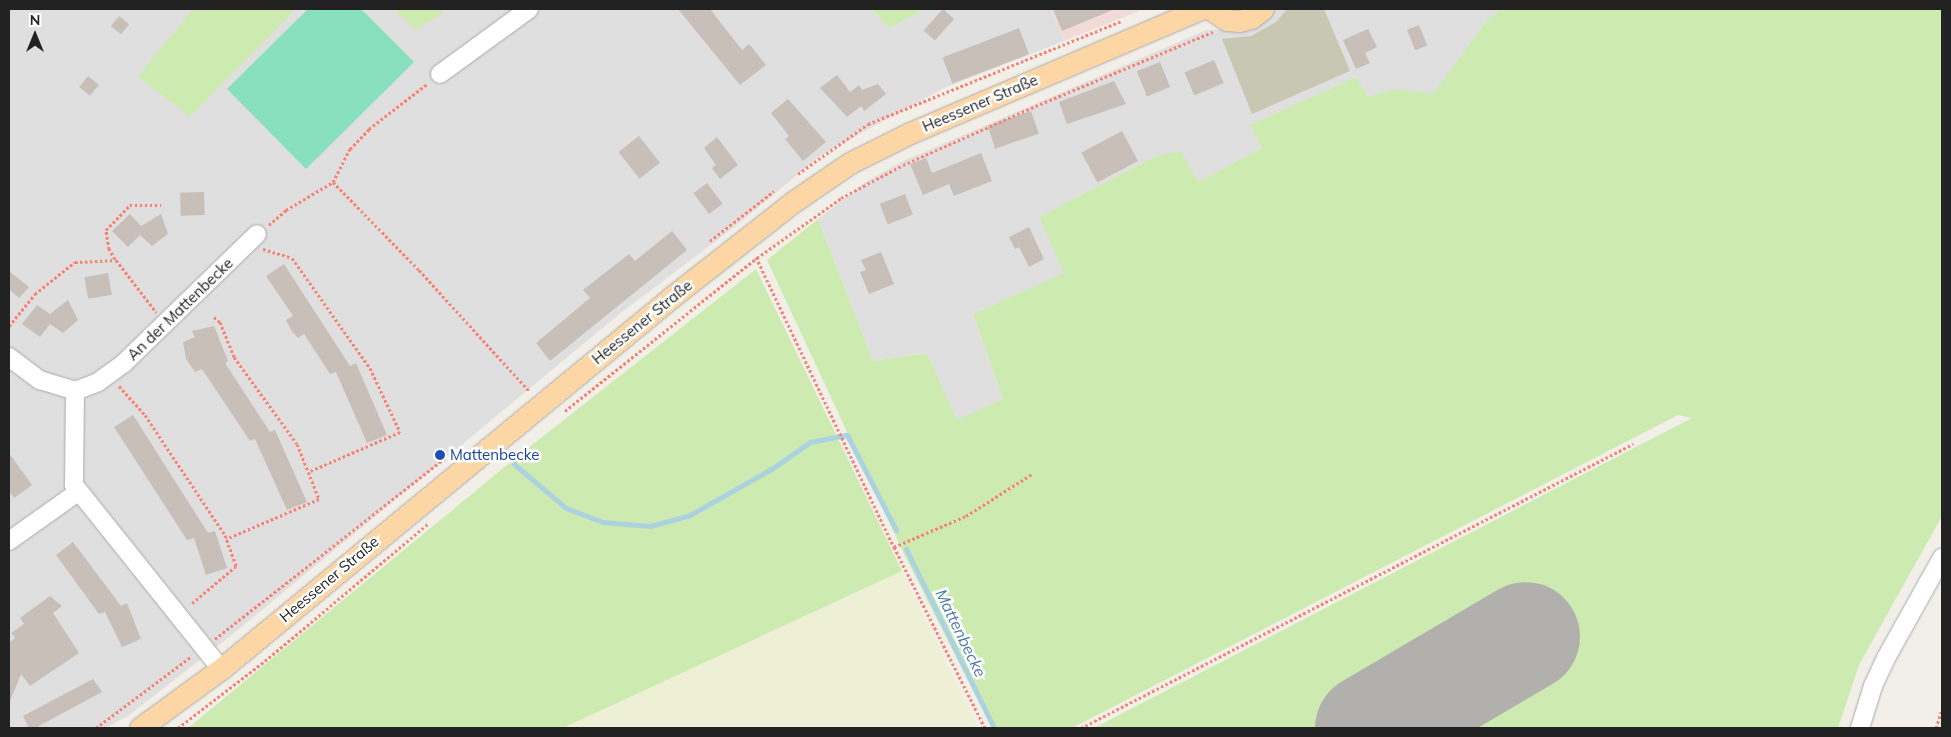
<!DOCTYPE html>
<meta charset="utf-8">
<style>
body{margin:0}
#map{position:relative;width:1951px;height:737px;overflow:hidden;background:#f2efe9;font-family:Mulish,sans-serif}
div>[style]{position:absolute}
.residential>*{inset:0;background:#e0dfdf}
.commercial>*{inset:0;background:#f2dad9}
.construction>*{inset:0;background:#c7c7b4}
.farmland>*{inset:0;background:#eef0d5}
.grass>*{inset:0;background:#cdebb0}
.pitch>*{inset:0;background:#88e0be}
.stream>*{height:5px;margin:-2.5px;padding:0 2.5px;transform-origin:2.5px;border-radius:2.5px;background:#aad3df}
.runway>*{height:109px;margin:-54.5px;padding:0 54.5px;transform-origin:54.5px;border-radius:54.5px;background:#b1b0ac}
.building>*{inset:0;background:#c7bfb8;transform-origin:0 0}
.path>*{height:3px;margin-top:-1.5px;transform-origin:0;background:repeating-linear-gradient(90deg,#fa8072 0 2.5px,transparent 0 5px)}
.roads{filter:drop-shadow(0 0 1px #a9a9a9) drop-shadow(0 0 1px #a9a9a9)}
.minor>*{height:18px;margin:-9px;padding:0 9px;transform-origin:9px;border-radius:9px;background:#fff}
.major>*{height:21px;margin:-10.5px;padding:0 10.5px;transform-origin:10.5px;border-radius:10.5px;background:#fcd6a4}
.dots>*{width:14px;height:14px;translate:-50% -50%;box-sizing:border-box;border:2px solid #fff;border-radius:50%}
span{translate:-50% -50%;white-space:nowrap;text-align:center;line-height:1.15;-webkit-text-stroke:5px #fff;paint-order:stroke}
.street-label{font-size:15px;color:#222}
.transit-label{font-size:15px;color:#164399}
.left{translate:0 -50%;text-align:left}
.water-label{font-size:16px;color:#4a7aab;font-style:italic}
.frame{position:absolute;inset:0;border:10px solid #222;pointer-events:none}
.north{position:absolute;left:10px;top:10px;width:50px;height:50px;-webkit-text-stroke:4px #fff;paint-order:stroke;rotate:0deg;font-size:14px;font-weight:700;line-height:20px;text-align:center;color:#222}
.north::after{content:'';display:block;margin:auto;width:18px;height:22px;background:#222;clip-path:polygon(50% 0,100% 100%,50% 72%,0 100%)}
</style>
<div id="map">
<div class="residential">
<div style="clip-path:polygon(9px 9px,871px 9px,889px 28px,926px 9px,1051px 9px,1064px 41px,942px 89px,821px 155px,737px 225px,622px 312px,233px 634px,128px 716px,105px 728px,9px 728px)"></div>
<div style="clip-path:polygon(1273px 9px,1501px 9px,1487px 20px,1433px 95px,1394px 89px,1368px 98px,1356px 77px,1251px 126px,1262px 148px,1198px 182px,1154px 157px,1039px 217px,1065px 273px,973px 314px,1003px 399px,957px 421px,927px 353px,873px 361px,818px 219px,867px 181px,901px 162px,1206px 30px,1227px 29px)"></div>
</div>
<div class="commercial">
<div style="clip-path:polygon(1051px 9px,1144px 9px,1064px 41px)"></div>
</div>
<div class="construction">
<div style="clip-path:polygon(1287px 9px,1324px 9px,1350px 71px,1252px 114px,1222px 39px,1251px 36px,1276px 22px)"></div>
</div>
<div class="farmland">
<div style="clip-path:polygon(902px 571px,978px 728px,563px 728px)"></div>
</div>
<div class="grass">
<div style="clip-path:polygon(193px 9px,296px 9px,190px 117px,138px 76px)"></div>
<div style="clip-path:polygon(394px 9px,443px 9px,442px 14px,416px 30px)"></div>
<div style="clip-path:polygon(871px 9px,926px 9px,889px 28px)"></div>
<div style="clip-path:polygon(1501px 9px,1942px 9px,1942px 516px,1859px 665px,1838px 728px,1094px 728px,1692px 418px,1678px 415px,1072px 728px,992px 728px,904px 554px,767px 260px,818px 219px,873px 361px,927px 353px,957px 420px,1003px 399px,973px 314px,1064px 273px,1039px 217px,1154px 157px,1181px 151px,1198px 182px,1262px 148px,1250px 125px,1356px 77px,1368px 97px,1394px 89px,1433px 94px,1487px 20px)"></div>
<div style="clip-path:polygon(756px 269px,902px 571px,563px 728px,188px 728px,518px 456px)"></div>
</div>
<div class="pitch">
<div style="clip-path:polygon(308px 9px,361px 9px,414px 62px,306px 169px,227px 89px)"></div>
</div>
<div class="stream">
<div style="left:514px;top:464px;width:68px;rotate:40.2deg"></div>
<div style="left:566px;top:508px;width:39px;rotate:21deg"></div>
<div style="left:602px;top:522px;width:48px;rotate:4.8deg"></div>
<div style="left:650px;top:526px;width:39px;rotate:-15deg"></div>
<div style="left:688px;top:516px;width:98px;rotate:-29.5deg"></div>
<div style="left:773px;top:468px;width:45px;rotate:-35.1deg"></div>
<div style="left:810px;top:442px;width:38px;rotate:-11deg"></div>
<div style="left:847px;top:435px;width:107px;rotate:62.7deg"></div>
<div style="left:906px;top:549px;width:199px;rotate:63.8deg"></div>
</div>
<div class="runway">
<div style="left:1369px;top:728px;width:181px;rotate:-30.5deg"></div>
</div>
<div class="building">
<div style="clip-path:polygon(678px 9px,710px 9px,742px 50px,749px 44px,766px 65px,740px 85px)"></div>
<div style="left:943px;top:9px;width:15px;height:29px;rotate:42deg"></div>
<div style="clip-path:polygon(1053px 9px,1115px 9px,1062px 31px)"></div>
<div style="left:119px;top:16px;width:13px;height:13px;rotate:39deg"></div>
<div style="left:1419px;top:25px;width:22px;height:13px;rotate:68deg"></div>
<div style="left:1019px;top:28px;width:28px;height:82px;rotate:69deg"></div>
<div style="clip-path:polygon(1368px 29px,1377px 47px,1365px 53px,1370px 63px,1356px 69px,1343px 40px)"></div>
<div style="left:1214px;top:60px;width:25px;height:32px;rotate:67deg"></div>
<div style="left:1160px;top:62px;width:27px;height:25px;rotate:68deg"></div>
<div style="clip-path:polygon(837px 75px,850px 92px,859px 85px,862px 90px,878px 84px,886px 94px,864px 111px,861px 106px,847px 117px,820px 88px)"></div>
<div style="left:88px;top:76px;width:14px;height:14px;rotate:39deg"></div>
<div style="clip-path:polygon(1114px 81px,1126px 104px,1067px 124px,1059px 102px)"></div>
<div style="clip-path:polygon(788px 99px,826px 142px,803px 161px,785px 139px,789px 136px,771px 113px)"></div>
<div style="left:1031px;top:111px;width:24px;height:46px;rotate:71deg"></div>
<div style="left:1122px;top:131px;width:34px;height:46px;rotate:62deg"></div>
<div style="left:639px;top:136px;width:34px;height:26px;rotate:52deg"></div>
<div style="clip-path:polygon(717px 137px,738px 165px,720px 179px,712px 168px,716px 165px,704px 148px)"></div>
<div style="clip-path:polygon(981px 153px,992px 181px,954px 196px,949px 184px,923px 195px,910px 164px,926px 158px,932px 173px)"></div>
<div style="left:707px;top:183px;width:26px;height:17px;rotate:53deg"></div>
<div style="left:204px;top:192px;width:23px;height:24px;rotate:88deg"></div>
<div style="left:905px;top:194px;width:22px;height:27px;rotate:69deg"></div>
<div style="clip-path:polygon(130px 214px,141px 226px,161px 214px,168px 234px,152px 246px,140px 235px,128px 247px,112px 231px)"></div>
<div style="clip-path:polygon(1029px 227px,1044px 259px,1029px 267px,1019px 247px,1015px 249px,1009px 237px)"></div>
<div style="clip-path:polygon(672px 231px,687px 250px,550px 361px,536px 343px,590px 298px,583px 290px,629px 254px,635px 261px)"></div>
<div style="clip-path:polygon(881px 252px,894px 284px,869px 294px,860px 272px,866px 270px,861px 260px)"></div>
<div style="clip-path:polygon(284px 264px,350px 366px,356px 363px,387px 435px,367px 443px,336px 372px,330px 374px,304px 334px,298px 338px,291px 330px,286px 320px,293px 316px,266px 276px)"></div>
<div style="clip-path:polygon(9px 271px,29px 287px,19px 298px,9px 289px)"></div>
<div style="left:108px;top:273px;width:22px;height:24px;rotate:80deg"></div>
<div style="clip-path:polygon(68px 300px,78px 320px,63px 333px,50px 324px,40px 337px,22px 324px,37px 305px,50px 314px)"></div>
<div style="clip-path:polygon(214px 326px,228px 361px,225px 363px,270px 432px,275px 430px,307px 502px,287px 510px,255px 439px,250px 441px,202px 369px,195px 372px,186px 359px,183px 342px,195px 337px,192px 331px)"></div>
<div style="clip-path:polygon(133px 415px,208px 533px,215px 531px,227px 568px,206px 575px,194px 538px,187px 540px,114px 427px)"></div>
<div style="clip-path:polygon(9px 453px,32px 485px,14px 498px,9px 491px)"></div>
<div style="clip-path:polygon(73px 542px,121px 606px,127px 603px,141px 639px,122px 647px,105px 612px,99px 614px,56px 555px)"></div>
<div style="clip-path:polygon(50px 596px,62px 606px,53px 613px,79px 653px,30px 686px,21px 674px,9px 704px,9px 643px,15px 638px,11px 633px,24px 624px,20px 618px)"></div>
<div style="clip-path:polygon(93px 679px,102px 692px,35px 728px,29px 728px,23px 716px)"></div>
</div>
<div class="path">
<div style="left:798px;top:174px;width:86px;rotate:-35.5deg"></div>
<div style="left:868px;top:124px;width:274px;rotate:-22.1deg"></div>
<div style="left:333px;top:182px;width:123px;rotate:45.7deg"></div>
<div style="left:419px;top:270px;width:164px;rotate:47.7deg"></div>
<div style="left:269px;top:225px;width:23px;rotate:-41deg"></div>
<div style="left:286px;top:210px;width:55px;rotate:-30.8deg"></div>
<div style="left:333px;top:182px;width:37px;rotate:-63deg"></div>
<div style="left:350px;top:149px;width:28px;rotate:-46deg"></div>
<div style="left:369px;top:129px;width:73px;rotate:-37.8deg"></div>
<div style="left:710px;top:241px;width:81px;rotate:-38deg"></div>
<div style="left:263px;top:249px;width:30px;rotate:17deg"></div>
<div style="left:292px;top:258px;width:135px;rotate:54.7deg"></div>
<div style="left:370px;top:368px;width:71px;rotate:64.9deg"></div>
<div style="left:400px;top:432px;width:100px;rotate:156.5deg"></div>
<div style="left:756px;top:257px;width:321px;rotate:64.6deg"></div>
<div style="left:894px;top:547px;width:203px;rotate:63.3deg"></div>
<div style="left:115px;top:259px;width:12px;rotate:-121deg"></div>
<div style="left:109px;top:249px;width:19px;rotate:-99deg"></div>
<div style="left:106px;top:230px;width:35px;rotate:-46deg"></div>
<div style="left:130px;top:205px;width:31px"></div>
<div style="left:214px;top:317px;width:8px;rotate:40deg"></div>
<div style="left:220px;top:322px;width:38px;rotate:68deg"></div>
<div style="left:234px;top:357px;width:107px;rotate:54.1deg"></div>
<div style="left:297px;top:444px;width:59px;rotate:68.2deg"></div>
<div style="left:319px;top:499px;width:101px;rotate:156.7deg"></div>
<div style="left:9px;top:326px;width:41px;rotate:-50.9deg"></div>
<div style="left:35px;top:294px;width:51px;rotate:-38.7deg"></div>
<div style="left:75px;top:262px;width:41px;rotate:-2.8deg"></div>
<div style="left:116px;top:260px;width:66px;rotate:52.4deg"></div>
<div style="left:119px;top:386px;width:39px;rotate:48deg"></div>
<div style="left:145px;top:415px;width:144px;rotate:56.3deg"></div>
<div style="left:225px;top:535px;width:33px;rotate:70deg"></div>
<div style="left:236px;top:566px;width:60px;rotate:139.7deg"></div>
<div style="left:565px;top:411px;width:246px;rotate:-38.6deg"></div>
<div style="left:757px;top:258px;width:103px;rotate:-35.5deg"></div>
<div style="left:841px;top:198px;width:70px;rotate:-28deg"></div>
<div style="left:903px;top:165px;width:140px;rotate:-24deg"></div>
<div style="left:1031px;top:108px;width:197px;rotate:-22.7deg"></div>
<div style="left:894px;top:547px;width:78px;rotate:-23.3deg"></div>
<div style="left:966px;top:516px;width:78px;rotate:-32.5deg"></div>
<div style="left:215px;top:639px;width:294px;rotate:-38.2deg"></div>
<div style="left:96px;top:728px;width:120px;rotate:-36.9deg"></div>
<div style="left:178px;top:728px;width:110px;rotate:-37.6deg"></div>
<div style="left:265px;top:661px;width:214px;rotate:-40.1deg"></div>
<div style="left:1081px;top:728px;width:621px;rotate:-27.23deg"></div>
<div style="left:1936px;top:728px;width:20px;rotate:-72deg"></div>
</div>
<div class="roads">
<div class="minor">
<div style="left:440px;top:74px;width:110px;rotate:-36.1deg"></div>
<div style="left:9px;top:357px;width:39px;rotate:37deg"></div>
<div style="left:40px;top:380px;width:37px;rotate:17deg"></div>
<div style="left:9px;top:541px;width:85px;rotate:-35.4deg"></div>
<div style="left:221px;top:669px;width:236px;rotate:-128.6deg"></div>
<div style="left:74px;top:485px;width:94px;rotate:-89.4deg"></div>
<div style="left:75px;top:391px;width:25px;rotate:-21deg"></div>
<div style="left:98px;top:382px;width:32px;rotate:-36deg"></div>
<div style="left:124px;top:363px;width:185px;rotate:-44.1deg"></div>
<div style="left:1860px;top:728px;width:44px;rotate:-72.8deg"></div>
<div style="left:1873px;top:686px;width:31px;rotate:-65deg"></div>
<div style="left:1886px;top:658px;width:115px;rotate:-60.8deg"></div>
</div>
<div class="major">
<div style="left:1210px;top:9px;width:20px;rotate:33deg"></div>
<div style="left:1227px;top:20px;width:12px;rotate:5deg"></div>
<div style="left:1239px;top:21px;width:12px;rotate:-14deg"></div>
<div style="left:1251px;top:18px;width:15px;rotate:-37deg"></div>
<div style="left:140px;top:728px;width:100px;rotate:-36.1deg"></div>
<div style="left:221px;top:669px;width:586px;rotate:-39.53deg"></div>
<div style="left:673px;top:296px;width:152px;rotate:-38.1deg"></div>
<div style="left:793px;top:202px;width:69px;rotate:-34.4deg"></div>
<div style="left:850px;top:163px;width:67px;rotate:-26.6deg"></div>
<div style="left:910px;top:133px;width:316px;rotate:-23.1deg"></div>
</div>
</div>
<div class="dots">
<div style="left:440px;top:455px;background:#1a4fb4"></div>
</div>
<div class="street-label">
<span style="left:980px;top:103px;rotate:-23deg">Heessener Straße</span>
<span style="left:180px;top:309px;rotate:-44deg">An der Mattenbecke</span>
<span style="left:642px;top:322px;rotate:-39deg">Heessener Straße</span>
<span style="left:329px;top:579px;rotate:-40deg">Heessener Straße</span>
</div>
<div class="transit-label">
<span class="left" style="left:450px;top:455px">Mattenbecke</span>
</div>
<div class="water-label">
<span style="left:961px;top:633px;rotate:64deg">Mattenbecke</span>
</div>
<div class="frame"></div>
<div class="north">N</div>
</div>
